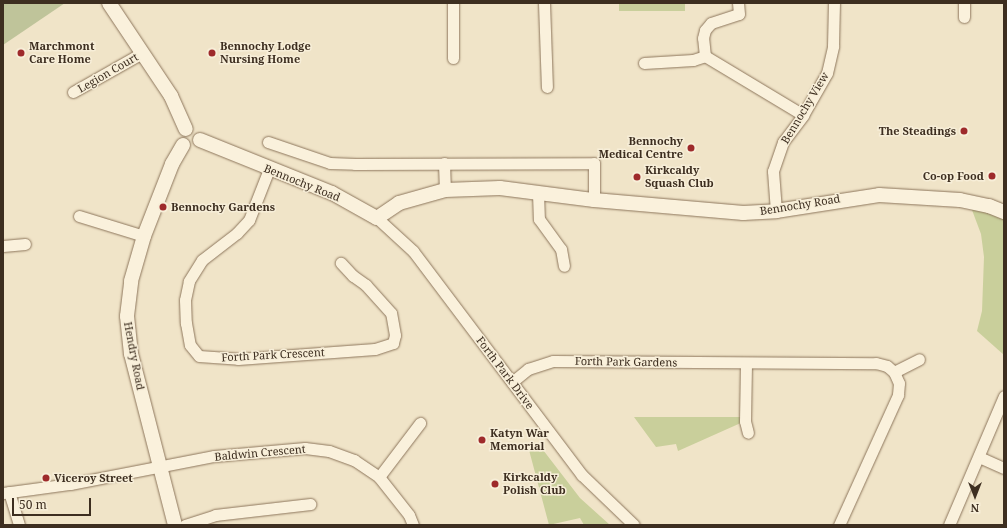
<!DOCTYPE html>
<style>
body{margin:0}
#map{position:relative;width:1007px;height:528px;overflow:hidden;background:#f0e4c8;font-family:"Noto Serif",serif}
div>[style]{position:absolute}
.green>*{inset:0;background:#c9cf9b;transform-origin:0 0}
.cemetery>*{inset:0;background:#bfc49a}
.roads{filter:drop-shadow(0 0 1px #8d765c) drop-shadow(0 0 1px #8d765c)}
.minor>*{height:11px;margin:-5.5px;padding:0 5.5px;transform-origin:5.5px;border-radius:5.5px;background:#faf1dc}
.tertiary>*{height:14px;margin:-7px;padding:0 7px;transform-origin:7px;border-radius:7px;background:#faf1dc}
.dots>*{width:11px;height:11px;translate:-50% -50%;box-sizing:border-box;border:2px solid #f7eed8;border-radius:50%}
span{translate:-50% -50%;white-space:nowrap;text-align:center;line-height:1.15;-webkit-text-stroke:3px #f7eed8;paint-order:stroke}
.poi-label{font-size:11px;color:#3d2e20;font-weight:700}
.left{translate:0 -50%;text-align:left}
.right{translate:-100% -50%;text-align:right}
.street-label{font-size:11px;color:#3d2e20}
.frame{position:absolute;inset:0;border:4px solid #3d2e20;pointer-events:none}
.north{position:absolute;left:955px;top:476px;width:40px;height:40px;-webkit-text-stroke:3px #f7eed8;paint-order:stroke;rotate:180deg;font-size:11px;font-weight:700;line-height:16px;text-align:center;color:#3d2e20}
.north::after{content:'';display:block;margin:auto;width:14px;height:18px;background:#3d2e20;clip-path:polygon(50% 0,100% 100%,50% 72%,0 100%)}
.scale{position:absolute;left:12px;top:498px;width:79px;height:18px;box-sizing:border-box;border:2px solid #3d2e20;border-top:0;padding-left:5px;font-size:12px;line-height:14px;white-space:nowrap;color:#3d2e20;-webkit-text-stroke:3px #f7eed8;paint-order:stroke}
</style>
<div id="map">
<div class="green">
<div style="left:619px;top:3px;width:66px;height:8px"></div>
<div style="clip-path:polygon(972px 210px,981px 210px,1004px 218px,1004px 355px,977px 331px,982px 311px,984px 257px,981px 234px)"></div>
<div style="clip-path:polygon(634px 417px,742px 417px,743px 422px,678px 451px,676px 444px,656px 447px)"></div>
<div style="clip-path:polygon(540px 446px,580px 498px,610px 525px,584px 525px,580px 518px,549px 525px,529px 450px)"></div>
</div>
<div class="cemetery">
<div style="clip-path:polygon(3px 3px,65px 3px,3px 45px)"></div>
</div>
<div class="roads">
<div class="minor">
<div style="left:453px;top:3px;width:55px;rotate:90deg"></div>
<div style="left:544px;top:3px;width:84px;rotate:88deg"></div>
<div style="left:964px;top:3px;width:14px;rotate:90deg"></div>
<div style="left:705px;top:56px;width:18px;rotate:-96deg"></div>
<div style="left:703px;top:38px;width:8px;rotate:-76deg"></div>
<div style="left:705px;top:30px;width:9px;rotate:-49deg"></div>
<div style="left:711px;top:23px;width:29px;rotate:-18deg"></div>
<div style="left:739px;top:14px;width:11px;rotate:-95deg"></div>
<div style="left:644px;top:63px;width:49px;rotate:-3.5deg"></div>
<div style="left:693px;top:60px;width:13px;rotate:-18deg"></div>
<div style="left:705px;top:56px;width:114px;rotate:31deg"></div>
<div style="left:73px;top:92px;width:79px;rotate:-29.5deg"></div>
<div style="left:268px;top:142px;width:65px;rotate:18.7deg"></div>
<div style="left:330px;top:163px;width:25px;rotate:2deg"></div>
<div style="left:355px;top:164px;width:239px;rotate:-0.2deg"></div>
<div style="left:594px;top:163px;width:37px;rotate:90deg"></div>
<div style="left:444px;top:163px;width:27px;rotate:88deg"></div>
<div style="left:269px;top:169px;width:55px;rotate:111.4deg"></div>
<div style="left:249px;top:220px;width:18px;rotate:133deg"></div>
<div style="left:237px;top:233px;width:44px;rotate:142.4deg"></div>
<div style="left:202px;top:260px;width:25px;rotate:122deg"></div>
<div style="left:189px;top:281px;width:19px;rotate:102deg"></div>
<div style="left:185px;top:300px;width:23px;rotate:88deg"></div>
<div style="left:186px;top:323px;width:22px;rotate:80deg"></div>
<div style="left:190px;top:345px;width:14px;rotate:51deg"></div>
<div style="left:199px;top:356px;width:39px;rotate:4deg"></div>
<div style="left:238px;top:359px;width:137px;rotate:-4.2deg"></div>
<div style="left:375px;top:349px;width:19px;rotate:-18deg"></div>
<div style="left:393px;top:343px;width:8px;rotate:-76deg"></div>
<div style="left:395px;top:335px;width:22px;rotate:-100deg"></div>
<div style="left:391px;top:313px;width:38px;rotate:-132deg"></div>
<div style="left:366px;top:285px;width:16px;rotate:-145deg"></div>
<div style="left:353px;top:276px;width:18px;rotate:-133deg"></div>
<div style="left:538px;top:193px;width:26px;rotate:88deg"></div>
<div style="left:539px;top:219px;width:37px;rotate:54deg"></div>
<div style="left:561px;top:249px;width:17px;rotate:80deg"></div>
<div style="left:776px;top:211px;width:40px;rotate:-94.3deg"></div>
<div style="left:773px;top:171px;width:31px;rotate:-71deg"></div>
<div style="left:783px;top:142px;width:34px;rotate:-53deg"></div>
<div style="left:803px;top:115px;width:48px;rotate:-60.3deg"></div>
<div style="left:827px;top:73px;width:28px;rotate:-77deg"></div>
<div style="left:833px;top:46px;width:43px;rotate:-88.7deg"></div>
<div style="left:79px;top:216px;width:68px;rotate:17.1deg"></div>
<div style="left:377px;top:218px;width:49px;rotate:42.5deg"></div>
<div style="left:413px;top:251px;width:281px;rotate:53deg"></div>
<div style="left:582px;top:475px;width:72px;rotate:43.9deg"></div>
<div style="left:3px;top:246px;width:22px;rotate:-5deg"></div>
<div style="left:746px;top:364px;width:57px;rotate:91deg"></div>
<div style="left:745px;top:421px;width:12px;rotate:76deg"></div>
<div style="left:894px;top:372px;width:28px;rotate:-27deg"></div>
<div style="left:512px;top:382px;width:21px;rotate:-39deg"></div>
<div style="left:528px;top:369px;width:26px;rotate:-18deg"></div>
<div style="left:553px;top:361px;width:323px;rotate:0.4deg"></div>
<div style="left:876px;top:363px;width:11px;rotate:15deg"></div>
<div style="left:887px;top:366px;width:9px;rotate:41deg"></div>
<div style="left:894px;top:372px;width:12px;rotate:66deg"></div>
<div style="left:899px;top:383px;width:12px;rotate:95deg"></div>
<div style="left:898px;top:395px;width:143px;rotate:114.4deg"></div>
<div style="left:979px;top:457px;width:27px;rotate:24deg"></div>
<div style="left:379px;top:477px;width:68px;rotate:-52.8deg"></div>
<div style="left:9px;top:492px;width:34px;rotate:73deg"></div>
<div style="left:3px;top:493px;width:68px;rotate:-7.7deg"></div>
<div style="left:70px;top:484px;width:147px;rotate:-11deg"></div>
<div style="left:214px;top:456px;width:91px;rotate:-5deg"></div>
<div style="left:305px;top:448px;width:24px;rotate:7deg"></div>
<div style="left:329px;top:451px;width:27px;rotate:20deg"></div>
<div style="left:354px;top:460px;width:30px;rotate:34deg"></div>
<div style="left:379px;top:477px;width:48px;rotate:51.7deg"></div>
<div style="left:409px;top:515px;width:11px;rotate:68deg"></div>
<div style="left:185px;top:525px;width:32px;rotate:-18deg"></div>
<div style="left:215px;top:515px;width:96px;rotate:-6.6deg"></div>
<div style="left:949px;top:525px;width:140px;rotate:-66.9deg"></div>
</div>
<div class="tertiary">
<div style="left:109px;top:3px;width:112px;rotate:56.3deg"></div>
<div style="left:171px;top:96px;width:36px;rotate:66deg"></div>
<div style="left:200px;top:140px;width:142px;rotate:21.9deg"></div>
<div style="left:332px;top:193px;width:51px;rotate:29.1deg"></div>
<div style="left:377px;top:218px;width:27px;rotate:-34deg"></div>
<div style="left:399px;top:203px;width:48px;rotate:-15.8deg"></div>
<div style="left:445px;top:190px;width:55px;rotate:-2.1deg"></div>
<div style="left:500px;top:188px;width:95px;rotate:7.3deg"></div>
<div style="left:594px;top:200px;width:150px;rotate:5deg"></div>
<div style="left:743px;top:213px;width:33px;rotate:-3deg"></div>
<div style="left:776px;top:211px;width:104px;rotate:-8.8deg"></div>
<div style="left:879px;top:195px;width:81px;rotate:3.5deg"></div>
<div style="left:960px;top:200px;width:30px;rotate:12deg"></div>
<div style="left:989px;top:206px;width:16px;rotate:22deg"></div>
<div style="left:175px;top:525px;width:177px;rotate:-104.4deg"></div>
<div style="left:131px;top:354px;width:38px;rotate:-96deg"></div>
<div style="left:127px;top:316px;width:35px;rotate:-83deg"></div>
<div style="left:131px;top:281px;width:47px;rotate:-73.9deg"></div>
<div style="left:144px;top:236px;width:77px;rotate:-68.7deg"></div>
<div style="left:172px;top:164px;width:22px;rotate:-60deg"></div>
</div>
</div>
<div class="dots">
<div style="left:21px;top:53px;background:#9e2a2b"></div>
<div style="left:212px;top:53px;background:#9e2a2b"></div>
<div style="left:964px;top:131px;background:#9e2a2b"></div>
<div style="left:691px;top:148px;background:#9e2a2b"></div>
<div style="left:992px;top:176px;background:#9e2a2b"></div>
<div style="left:637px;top:177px;background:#9e2a2b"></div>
<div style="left:163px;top:207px;background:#9e2a2b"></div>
<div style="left:482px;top:440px;background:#9e2a2b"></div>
<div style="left:46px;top:478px;background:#9e2a2b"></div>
<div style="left:495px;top:484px;background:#9e2a2b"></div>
</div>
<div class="poi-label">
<span class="left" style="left:29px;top:53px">Marchmont<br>Care Home</span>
<span class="left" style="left:220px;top:53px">Bennochy Lodge<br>Nursing Home</span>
<span class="right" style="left:956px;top:131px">The Steadings</span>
<span class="right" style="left:683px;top:148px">Bennochy<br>Medical Centre</span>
<span class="left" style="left:645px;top:177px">Kirkcaldy<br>Squash Club</span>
<span class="right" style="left:984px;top:176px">Co-op Food</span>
<span class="left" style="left:171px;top:207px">Bennochy Gardens</span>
<span class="left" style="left:490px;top:440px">Katyn War<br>Memorial</span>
<span class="left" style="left:54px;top:478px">Viceroy Street</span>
<span class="left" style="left:503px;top:484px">Kirkcaldy<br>Polish Club</span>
</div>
<div class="street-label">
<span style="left:108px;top:73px;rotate:-30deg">Legion Court</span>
<span style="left:805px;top:108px;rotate:-59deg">Bennochy View</span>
<span style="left:302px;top:183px;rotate:22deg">Bennochy Road</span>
<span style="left:800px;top:205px;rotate:-9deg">Bennochy Road</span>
<span style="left:273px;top:355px;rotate:-3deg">Forth Park Crescent</span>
<span style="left:134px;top:356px;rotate:79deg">Hendry Road</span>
<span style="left:626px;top:362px;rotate:1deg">Forth Park Gardens</span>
<span style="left:505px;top:373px;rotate:53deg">Forth Park Drive</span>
<span style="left:260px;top:453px;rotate:-5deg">Baldwin Crescent</span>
</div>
<div class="frame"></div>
<div class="north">N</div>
<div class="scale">50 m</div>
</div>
